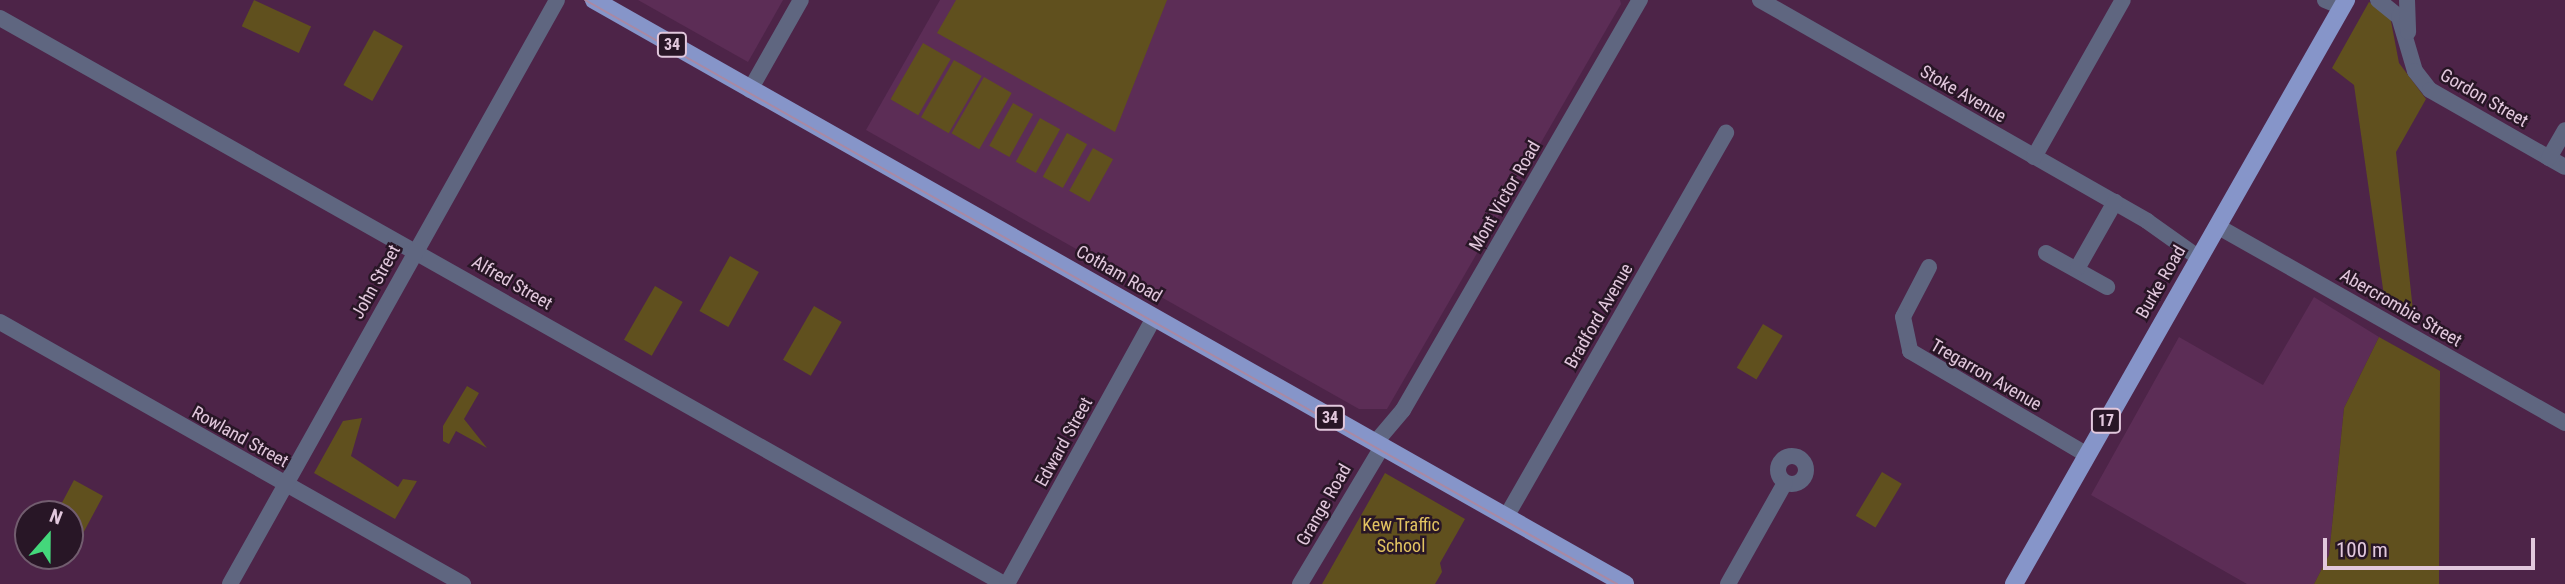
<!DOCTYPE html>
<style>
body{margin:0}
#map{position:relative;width:2565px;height:584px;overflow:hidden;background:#4d2448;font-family:"Roboto Condensed",sans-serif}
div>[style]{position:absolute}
.built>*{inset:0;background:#5c2d56}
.green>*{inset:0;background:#60501e;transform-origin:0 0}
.minor>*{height:16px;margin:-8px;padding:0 8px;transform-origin:8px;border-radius:8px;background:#5f6680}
.minor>.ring{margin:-8px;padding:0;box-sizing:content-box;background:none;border:16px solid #5f6680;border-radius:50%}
.major>*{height:18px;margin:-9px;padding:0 9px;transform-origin:9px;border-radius:9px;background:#8695c9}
.tram>*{height:2px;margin:-1px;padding:0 1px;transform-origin:1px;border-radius:1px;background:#a989a4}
span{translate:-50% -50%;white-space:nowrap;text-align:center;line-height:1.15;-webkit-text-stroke:5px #281626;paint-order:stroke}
.shield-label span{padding:2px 5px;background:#281626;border:2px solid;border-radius:5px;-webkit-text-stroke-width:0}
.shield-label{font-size:16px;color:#e2c8dd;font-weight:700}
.street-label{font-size:18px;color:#e2c8dd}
.park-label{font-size:18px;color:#e2c361}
.north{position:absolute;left:14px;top:500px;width:70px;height:70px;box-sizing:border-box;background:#281626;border:2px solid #725d6f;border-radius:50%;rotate:21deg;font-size:19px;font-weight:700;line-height:28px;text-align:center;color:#e2c8dd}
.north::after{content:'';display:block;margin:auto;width:24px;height:32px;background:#44d77b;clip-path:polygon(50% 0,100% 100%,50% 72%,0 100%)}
.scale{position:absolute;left:2323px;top:538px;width:212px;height:32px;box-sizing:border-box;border:4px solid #e2c8dd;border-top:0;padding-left:9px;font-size:21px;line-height:24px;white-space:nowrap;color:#e2c8dd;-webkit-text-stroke:5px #281626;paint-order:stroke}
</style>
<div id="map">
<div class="built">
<div style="clip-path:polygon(638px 0,783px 0,748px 62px)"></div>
<div style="clip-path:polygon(940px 0,1620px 0,1621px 4px,1387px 409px,1359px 409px,866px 130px)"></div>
<div style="clip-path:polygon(2314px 297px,2379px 337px,2344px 408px,2329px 555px,2314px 584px,2247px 584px,2091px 495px,2179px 337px,2263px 385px)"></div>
</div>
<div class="green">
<div style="left:254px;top:0;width:63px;height:29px;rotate:25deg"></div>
<div style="clip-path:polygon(956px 0,1167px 0,1115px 132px,937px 33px)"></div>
<div style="clip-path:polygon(2369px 2px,2390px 16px,2399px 63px,2426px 99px,2396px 152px,2414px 320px,2385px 303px,2354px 85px,2332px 68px)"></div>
<div style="left:374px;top:30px;width:33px;height:63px;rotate:29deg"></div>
<div style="left:923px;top:43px;width:32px;height:65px;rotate:30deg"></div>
<div style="left:954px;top:60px;width:32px;height:66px;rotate:30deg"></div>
<div style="left:984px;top:77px;width:32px;height:65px;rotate:30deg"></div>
<div style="left:1013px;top:103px;width:23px;height:49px;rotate:29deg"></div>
<div style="left:1040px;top:118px;width:23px;height:50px;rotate:29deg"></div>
<div style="left:1067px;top:133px;width:23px;height:50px;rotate:29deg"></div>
<div style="left:1093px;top:148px;width:23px;height:49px;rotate:29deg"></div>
<div style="left:730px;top:256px;width:33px;height:63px;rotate:29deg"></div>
<div style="left:655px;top:286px;width:32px;height:62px;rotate:30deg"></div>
<div style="left:814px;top:306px;width:32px;height:62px;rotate:30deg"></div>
<div style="left:1763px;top:324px;width:23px;height:51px;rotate:31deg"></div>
<div style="clip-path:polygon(2379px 337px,2440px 371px,2439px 584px,2314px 584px,2329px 555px,2344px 408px)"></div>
<div style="clip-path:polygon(467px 386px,479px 393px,464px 419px,487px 448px,456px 431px,449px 444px,443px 441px,443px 426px)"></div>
<div style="clip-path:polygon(362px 418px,351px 456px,398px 487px,403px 479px,417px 481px,395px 519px,314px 473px,343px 421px)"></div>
<div style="left:1882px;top:472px;width:23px;height:51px;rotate:31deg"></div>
<div style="clip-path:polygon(1385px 473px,1465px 519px,1440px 563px,1442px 572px,1435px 584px,1322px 584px)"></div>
<div style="clip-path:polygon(74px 480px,103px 496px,73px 552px,70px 514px,56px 514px)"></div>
</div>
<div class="minor">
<div style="left:1760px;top:0;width:446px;rotate:29.7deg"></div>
<div style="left:2147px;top:221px;width:64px;rotate:35.4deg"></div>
<div style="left:2325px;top:0;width:18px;rotate:22deg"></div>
<div style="left:2378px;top:0;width:27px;rotate:39deg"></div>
<div style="left:2399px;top:17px;width:56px;rotate:73.5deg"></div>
<div style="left:2415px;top:71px;width:24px;rotate:52deg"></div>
<div style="left:2430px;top:90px;width:155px;rotate:29.7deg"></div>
<div style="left:2407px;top:0;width:32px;rotate:88deg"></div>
<div style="left:0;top:18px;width:1153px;rotate:29.41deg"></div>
<div style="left:750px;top:90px;width:103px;rotate:-60.5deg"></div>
<div style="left:2034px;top:157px;width:180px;rotate:-60.5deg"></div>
<div style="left:2549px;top:158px;width:32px;rotate:-60deg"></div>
<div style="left:2217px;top:226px;width:400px;rotate:29.5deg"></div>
<div style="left:2046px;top:253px;width:70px;rotate:29.1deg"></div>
<div style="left:1929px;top:267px;width:56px;rotate:117.5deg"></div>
<div style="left:1903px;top:317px;width:35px;rotate:78deg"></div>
<div style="left:1910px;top:351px;width:205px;rotate:30.4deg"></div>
<div style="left:2078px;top:267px;width:75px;rotate:-60.4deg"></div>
<div style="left:0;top:322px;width:532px;rotate:29.5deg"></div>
<div style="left:1375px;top:443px;width:43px;rotate:-49.7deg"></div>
<div style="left:1403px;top:410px;width:474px;rotate:-60deg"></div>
<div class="ring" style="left:1778px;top:456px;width:12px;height:12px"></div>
<div style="left:1506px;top:517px;width:443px;rotate:-60.2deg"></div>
<div style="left:230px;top:584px;width:669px;rotate:-60.75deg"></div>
<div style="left:1007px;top:584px;width:304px;rotate:-61.1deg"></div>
<div style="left:1300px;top:584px;width:160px;rotate:-59.1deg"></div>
<div style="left:1728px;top:584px;width:116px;rotate:-60.6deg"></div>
</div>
<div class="major">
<div style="left:594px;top:0;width:1185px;rotate:29.53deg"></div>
<div style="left:2014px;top:584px;width:672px;rotate:-60.38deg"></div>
</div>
<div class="tram">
<div style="left:585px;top:0;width:1186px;rotate:29.51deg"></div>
</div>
<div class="shield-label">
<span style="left:672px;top:45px">34</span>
<span style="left:1330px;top:418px">34</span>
<span style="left:2106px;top:421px">17</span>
</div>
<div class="street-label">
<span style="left:1963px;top:94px;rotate:30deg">Stoke Avenue</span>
<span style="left:2484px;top:98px;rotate:30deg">Gordon Street</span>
<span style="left:1505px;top:196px;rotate:-60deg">Mont Victor Road</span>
<span style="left:1119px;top:274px;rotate:30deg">Cotham Road</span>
<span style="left:376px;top:282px;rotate:-61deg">John Street</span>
<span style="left:2161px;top:282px;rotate:-60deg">Burke Road</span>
<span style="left:512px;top:283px;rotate:30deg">Alfred Street</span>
<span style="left:2401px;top:308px;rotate:30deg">Abercrombie Street</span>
<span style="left:1599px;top:316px;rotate:-60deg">Bradford Avenue</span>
<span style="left:1986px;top:375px;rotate:30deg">Tregarron Avenue</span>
<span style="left:240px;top:437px;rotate:29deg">Rowland Street</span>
<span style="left:1064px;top:442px;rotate:-61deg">Edward Street</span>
<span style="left:1324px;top:505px;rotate:-60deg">Grange Road</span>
</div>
<div class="park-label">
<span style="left:1401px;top:536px">Kew Traffic<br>School</span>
</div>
<div class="north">N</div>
<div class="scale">100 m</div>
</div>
